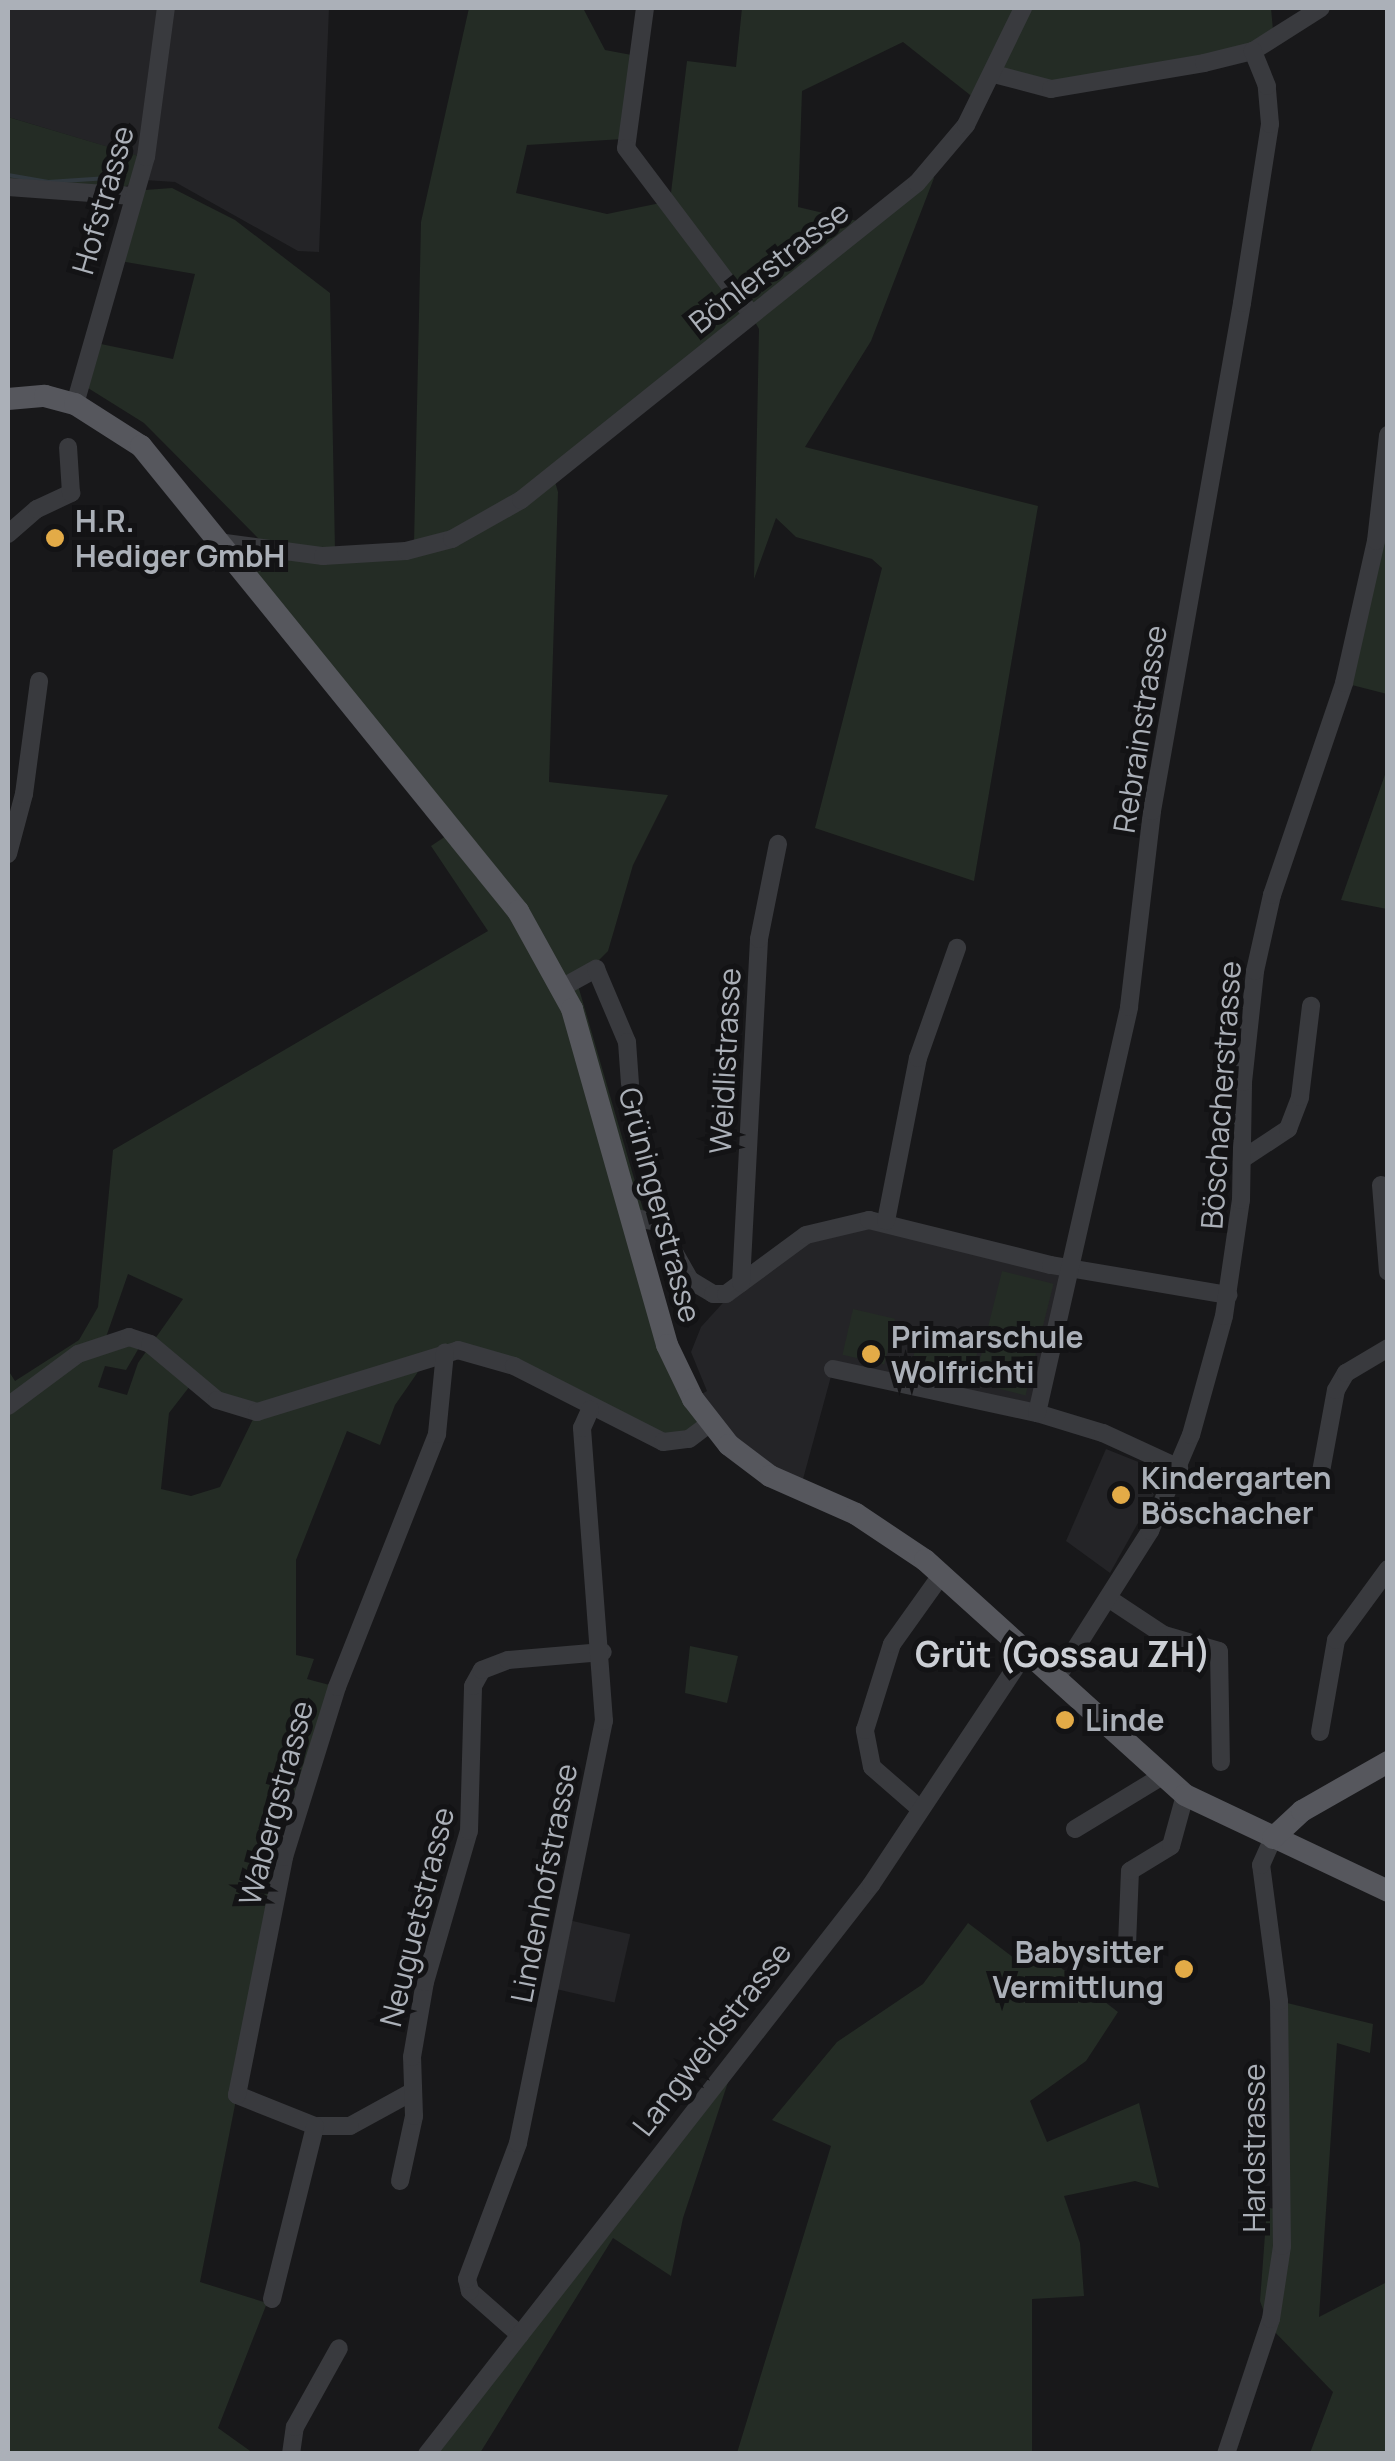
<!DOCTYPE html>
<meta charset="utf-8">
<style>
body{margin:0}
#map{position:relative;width:1395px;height:2461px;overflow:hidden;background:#18181a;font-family:Manrope,sans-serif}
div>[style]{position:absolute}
.built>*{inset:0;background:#242427;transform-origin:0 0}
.green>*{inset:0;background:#242c25;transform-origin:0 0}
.stream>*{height:4px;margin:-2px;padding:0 2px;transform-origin:2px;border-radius:2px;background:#31393f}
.minor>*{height:18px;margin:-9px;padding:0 9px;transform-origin:9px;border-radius:9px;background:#393a3e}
.major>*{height:22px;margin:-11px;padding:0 11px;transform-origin:11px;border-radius:11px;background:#56575d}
.dots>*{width:28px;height:28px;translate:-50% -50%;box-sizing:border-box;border:5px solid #131315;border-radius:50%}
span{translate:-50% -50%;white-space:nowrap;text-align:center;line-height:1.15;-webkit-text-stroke:10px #131315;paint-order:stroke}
.street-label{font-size:30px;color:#abb0b8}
.poi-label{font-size:30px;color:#abb0b8;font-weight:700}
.left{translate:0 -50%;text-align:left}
.right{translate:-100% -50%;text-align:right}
.quarter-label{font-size:35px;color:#cccfd5;font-weight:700}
.frame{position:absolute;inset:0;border:10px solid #abb0b8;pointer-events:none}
</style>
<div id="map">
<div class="built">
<div style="clip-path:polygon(8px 8px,329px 8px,319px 252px,298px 251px,175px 182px,145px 180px,138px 197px,127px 186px,138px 156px,8px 117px)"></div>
<div style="clip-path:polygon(843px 1222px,1069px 1268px,1037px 1413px,833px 1369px,800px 1490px,770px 1476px,693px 1399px,707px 1391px,691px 1352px,701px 1327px,741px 1283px)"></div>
<div style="clip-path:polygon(1106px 1449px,1166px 1473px,1110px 1573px,1066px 1541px)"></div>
<div style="left:564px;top:1919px;width:68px;height:70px;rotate:13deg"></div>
</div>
<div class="green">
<div style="clip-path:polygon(evenodd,469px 8px,583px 8px,605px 50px,637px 56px,623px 139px,527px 145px,516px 193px,607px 214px,670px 201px,687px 61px,736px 67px,742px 8px,1271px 8px,1273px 30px,1253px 51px,1079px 85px,994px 74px,979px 102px,903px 42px,802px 91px,798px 207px,870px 224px,928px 171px,934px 178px,871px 341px,805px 447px,1038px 506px,974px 881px,815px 828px,882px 568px,872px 559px,796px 537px,776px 518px,754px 579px,759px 329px,751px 315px,553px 475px,558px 492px,549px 782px,668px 795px,633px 865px,608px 951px,577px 982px,645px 1216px,632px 1217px,667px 1345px,710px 1423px,674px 1445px,472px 1351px,429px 1356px,395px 1405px,380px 1445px,347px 1431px,296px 1560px,296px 1655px,314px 1659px,307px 1679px,337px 1687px,284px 1857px,200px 2282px,267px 2303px,218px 2428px,253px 2453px,8px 2453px,8px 1370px,15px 1381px,79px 1340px,98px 1307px,113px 1150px,488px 931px,431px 846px,455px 830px,225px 543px,293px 553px,414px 544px,421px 222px,469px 8px,128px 1274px,183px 1299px,138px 1363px,127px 1395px,98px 1387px,105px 1366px,126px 1370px,143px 1341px,105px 1340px,128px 1274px,469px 8px,193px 1382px,256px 1413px,220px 1487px,191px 1496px,161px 1489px,169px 1413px,193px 1382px)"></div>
<div style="clip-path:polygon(8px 117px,139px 156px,130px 183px,123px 189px,8px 183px)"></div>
<div style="clip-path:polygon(172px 188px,235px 220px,330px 293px,335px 550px,262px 542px,144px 423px,88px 388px,96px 343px,173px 359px,195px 274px,120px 261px,145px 190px)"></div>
<div style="clip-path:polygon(1376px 541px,1387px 542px,1387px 694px,1344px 683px)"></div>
<div style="clip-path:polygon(1387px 769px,1387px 909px,1341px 900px)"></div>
<div style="left:1002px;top:1271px;width:53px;height:115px;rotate:14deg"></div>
<div style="left:853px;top:1309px;width:43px;height:47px;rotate:13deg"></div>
<div style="left:919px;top:1334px;width:61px;height:31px;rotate:14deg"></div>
<div style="clip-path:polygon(690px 1646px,738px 1656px,727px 1703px,685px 1693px)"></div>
<div style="clip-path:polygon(968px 1923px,1014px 1958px,1029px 1943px,1118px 2012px,1086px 2061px,1030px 2101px,1047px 2142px,1139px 2103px,1159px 2188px,1135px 2181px,1064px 2196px,1080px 2243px,1084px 2296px,1032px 2299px,1032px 2453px,737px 2453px,831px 2146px,772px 2120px,837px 2042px,923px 1984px)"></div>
<div style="clip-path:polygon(1279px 2001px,1373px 2024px,1370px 2053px,1337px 2043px,1319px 2317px,1387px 2282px,1387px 2453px,1310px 2453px,1333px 2392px,1269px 2326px,1260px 2301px,1267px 2208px,1284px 2209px)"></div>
<div style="clip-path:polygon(740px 2046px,683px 2218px,671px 2276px,613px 2238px,480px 2453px,427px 2454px)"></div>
</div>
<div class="stream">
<div style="left:8px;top:175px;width:41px;rotate:9.9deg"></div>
<div style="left:48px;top:182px;width:60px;rotate:-3.8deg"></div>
</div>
<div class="minor">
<div style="left:645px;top:8px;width:141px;rotate:97.7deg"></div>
<div style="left:626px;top:148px;width:208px;rotate:53deg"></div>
<div style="left:994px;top:74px;width:59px;rotate:14.7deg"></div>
<div style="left:1051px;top:89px;width:155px;rotate:-9.6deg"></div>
<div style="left:1204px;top:63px;width:50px;rotate:-13.8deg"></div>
<div style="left:1253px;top:51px;width:80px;rotate:-32.3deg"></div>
<div style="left:8px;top:187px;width:125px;rotate:4.1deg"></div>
<div style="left:75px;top:404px;width:257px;rotate:-74deg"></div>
<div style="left:146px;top:157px;width:150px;rotate:-82.4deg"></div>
<div style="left:8px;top:534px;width:38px;rotate:-41deg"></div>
<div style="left:37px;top:509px;width:38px;rotate:-25deg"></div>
<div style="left:71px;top:493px;width:46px;rotate:-93.7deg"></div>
<div style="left:225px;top:543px;width:99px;rotate:7.6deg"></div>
<div style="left:323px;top:556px;width:83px;rotate:-3.4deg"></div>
<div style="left:406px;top:551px;width:48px;rotate:-14.6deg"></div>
<div style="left:452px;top:539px;width:79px;rotate:-29.5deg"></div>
<div style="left:521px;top:500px;width:507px;rotate:-38.68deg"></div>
<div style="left:917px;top:183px;width:76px;rotate:-49.8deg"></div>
<div style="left:966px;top:125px;width:130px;rotate:-64deg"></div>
<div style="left:8px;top:854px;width:62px;rotate:-75.1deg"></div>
<div style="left:24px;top:794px;width:114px;rotate:-82.4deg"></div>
<div style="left:563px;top:987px;width:38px;rotate:-29deg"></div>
<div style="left:596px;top:969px;width:79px;rotate:67deg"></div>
<div style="left:627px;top:1042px;width:42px;rotate:85.9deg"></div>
<div style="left:1244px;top:1158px;width:53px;rotate:-33.4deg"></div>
<div style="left:1288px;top:1129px;width:34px;rotate:-69deg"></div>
<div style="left:1300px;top:1097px;width:92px;rotate:-83.1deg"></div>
<div style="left:1381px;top:1185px;width:87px;rotate:85.4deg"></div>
<div style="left:631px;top:1217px;width:26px;rotate:11deg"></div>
<div style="left:657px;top:1222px;width:67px;rotate:60.4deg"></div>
<div style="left:690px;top:1280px;width:27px;rotate:31deg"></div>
<div style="left:713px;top:1294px;width:13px"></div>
<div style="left:726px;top:1294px;width:99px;rotate:-36.4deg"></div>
<div style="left:806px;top:1235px;width:65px;rotate:-13.4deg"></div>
<div style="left:869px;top:1220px;width:187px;rotate:13.9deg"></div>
<div style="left:1051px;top:1265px;width:180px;rotate:9.6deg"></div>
<div style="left:886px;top:1221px;width:166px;rotate:-78.9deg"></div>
<div style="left:918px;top:1058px;width:117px;rotate:-70.5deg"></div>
<div style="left:741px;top:1283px;width:344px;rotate:-87deg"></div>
<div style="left:759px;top:939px;width:97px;rotate:-78.7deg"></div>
<div style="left:833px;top:1369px;width:209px;rotate:12.2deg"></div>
<div style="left:1037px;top:1413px;width:69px;rotate:16.9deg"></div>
<div style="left:1103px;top:1433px;width:84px;rotate:24.7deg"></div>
<div style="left:8px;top:1406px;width:87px;rotate:-36.6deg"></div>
<div style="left:78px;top:1354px;width:54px;rotate:-18.4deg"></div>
<div style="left:129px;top:1337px;width:22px;rotate:18deg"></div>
<div style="left:150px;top:1344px;width:87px;rotate:39.9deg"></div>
<div style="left:217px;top:1400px;width:42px;rotate:16.7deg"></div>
<div style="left:257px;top:1412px;width:210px;rotate:-17.1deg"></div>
<div style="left:458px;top:1350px;width:58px;rotate:15.9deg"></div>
<div style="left:514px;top:1366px;width:167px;rotate:27deg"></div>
<div style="left:663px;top:1442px;width:26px;rotate:-7deg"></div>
<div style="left:689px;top:1439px;width:26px;rotate:-37deg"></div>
<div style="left:1037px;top:1413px;width:416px;rotate:-77.2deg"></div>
<div style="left:1129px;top:1007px;width:197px;rotate:-83.3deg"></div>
<div style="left:1152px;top:811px;width:516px;rotate:-79.95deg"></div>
<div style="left:1242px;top:303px;width:181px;rotate:-81.1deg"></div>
<div style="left:1270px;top:124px;width:38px;rotate:-95deg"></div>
<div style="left:1267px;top:86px;width:38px;rotate:-112deg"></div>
<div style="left:1320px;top:1477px;width:88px;rotate:-79.6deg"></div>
<div style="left:1336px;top:1390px;width:20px;rotate:-60deg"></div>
<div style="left:1346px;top:1373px;width:49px;rotate:-30.8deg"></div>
<div style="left:1108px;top:1598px;width:67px;rotate:33.5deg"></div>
<div style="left:1164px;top:1635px;width:57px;rotate:16.2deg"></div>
<div style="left:1219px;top:1651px;width:111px;rotate:89deg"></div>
<div style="left:1058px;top:1676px;width:172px;rotate:-57.6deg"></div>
<div style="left:1150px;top:1531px;width:104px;rotate:-66.9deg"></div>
<div style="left:1191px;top:1435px;width:123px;rotate:-74.5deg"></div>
<div style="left:1224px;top:1316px;width:117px;rotate:-81.7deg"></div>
<div style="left:1241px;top:1200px;width:118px;rotate:-89deg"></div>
<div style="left:1243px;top:1082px;width:112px;rotate:-83.8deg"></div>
<div style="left:1255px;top:971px;width:78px;rotate:-77.4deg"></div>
<div style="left:1272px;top:895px;width:224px;rotate:-71.2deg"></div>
<div style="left:1344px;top:683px;width:146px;rotate:-77.3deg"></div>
<div style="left:1376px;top:541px;width:107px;rotate:-83.5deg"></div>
<div style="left:1320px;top:1732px;width:93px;rotate:-80.1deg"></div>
<div style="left:1336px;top:1640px;width:88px;rotate:-53.8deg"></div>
<div style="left:919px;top:1808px;width:62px;rotate:-138.9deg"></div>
<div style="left:872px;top:1767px;width:38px;rotate:-101deg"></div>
<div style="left:865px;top:1730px;width:90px;rotate:-72.6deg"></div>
<div style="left:892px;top:1644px;width:86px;rotate:-54.5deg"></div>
<div style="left:1075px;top:1829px;width:102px;rotate:-31.3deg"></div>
<div style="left:1127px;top:1945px;width:74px;rotate:-87.7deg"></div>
<div style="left:1130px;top:1871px;width:48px;rotate:-31.4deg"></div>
<div style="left:1171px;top:1846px;width:53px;rotate:-74.6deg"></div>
<div style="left:412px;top:2092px;width:71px;rotate:151.3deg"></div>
<div style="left:350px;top:2126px;width:35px;rotate:180deg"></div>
<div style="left:315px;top:2126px;width:84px;rotate:-158.3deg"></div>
<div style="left:237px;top:2095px;width:243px;rotate:-78.8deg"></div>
<div style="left:284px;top:1857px;width:178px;rotate:-72.7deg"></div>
<div style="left:337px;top:1687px;width:272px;rotate:-68.4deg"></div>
<div style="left:437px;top:1434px;width:82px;rotate:-84.4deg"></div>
<div style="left:400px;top:2181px;width:66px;rotate:-77.8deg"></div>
<div style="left:414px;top:2116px;width:59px;rotate:-91.9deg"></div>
<div style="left:412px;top:2057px;width:76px;rotate:-80.2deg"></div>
<div style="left:425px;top:1982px;width:157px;rotate:-73.8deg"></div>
<div style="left:469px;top:1831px;width:145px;rotate:-88.4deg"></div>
<div style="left:473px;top:1686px;width:18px;rotate:-61deg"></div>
<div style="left:482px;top:1670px;width:28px;rotate:-21deg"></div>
<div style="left:508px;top:1660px;width:95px;rotate:-4.8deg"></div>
<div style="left:272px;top:2299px;width:178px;rotate:-76deg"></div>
<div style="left:520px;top:2335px;width:67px;rotate:-138.7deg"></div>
<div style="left:470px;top:2291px;width:12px;rotate:-104deg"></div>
<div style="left:467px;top:2279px;width:145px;rotate:-69.4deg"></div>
<div style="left:518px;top:2143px;width:431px;rotate:-78.5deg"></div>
<div style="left:604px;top:1721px;width:294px;rotate:-94.3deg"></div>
<div style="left:582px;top:1428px;width:20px;rotate:-66deg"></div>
<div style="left:291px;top:2454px;width:27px;rotate:-82deg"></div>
<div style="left:295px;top:2427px;width:90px;rotate:-60.9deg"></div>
<div style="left:427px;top:2454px;width:722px;rotate:-52.03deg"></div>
<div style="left:871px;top:1885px;width:283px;rotate:-56.4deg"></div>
<div style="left:1226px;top:2454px;width:142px;rotate:-71.6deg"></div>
<div style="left:1271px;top:2319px;width:74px;rotate:-81.4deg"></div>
<div style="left:1282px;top:2246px;width:245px;rotate:-90.7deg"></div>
<div style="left:1279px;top:2001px;width:137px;rotate:-97.5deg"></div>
<div style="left:1261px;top:1865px;width:30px;rotate:-66deg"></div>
</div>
<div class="major">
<div style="left:8px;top:399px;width:37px;rotate:-5deg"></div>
<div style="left:45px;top:396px;width:31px;rotate:15deg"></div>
<div style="left:75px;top:404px;width:78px;rotate:32.5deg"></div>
<div style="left:141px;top:446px;width:599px;rotate:50.97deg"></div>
<div style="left:518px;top:911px;width:112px;rotate:61.1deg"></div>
<div style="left:572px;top:1009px;width:349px;rotate:74.2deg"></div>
<div style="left:667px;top:1345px;width:60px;rotate:64.3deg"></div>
<div style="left:693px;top:1399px;width:58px;rotate:52deg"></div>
<div style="left:729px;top:1445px;width:51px;rotate:37.1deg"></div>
<div style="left:770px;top:1476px;width:94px;rotate:23.8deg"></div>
<div style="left:856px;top:1514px;width:83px;rotate:33.7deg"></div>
<div style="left:925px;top:1560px;width:350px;rotate:42.1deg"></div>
<div style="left:1185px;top:1795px;width:225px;rotate:25.3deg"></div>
<div style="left:1273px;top:1838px;width:40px;rotate:-43deg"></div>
<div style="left:1302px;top:1811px;width:99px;rotate:-29.7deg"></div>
</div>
<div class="dots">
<div style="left:55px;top:538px;background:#e3ab47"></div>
<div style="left:871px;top:1354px;background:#e3ab47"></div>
<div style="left:1121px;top:1495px;background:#e3ab47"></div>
<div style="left:1065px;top:1720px;background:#e3ab47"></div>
<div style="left:1184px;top:1969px;background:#e3ab47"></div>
</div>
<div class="street-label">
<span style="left:103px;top:200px;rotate:-74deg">Hofstrasse</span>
<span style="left:769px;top:267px;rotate:-38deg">Bönlerstrasse</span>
<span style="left:1140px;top:729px;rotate:-81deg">Rebrainstrasse</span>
<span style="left:725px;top:1061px;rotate:-87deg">Weidlistrasse</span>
<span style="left:1221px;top:1095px;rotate:-86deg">Böschacherstrasse</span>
<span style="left:660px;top:1205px;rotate:75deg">Grüningerstrasse</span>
<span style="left:276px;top:1803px;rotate:-75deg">Wabergstrasse</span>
<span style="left:544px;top:1883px;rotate:-79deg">Lindenhofstrasse</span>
<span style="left:417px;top:1917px;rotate:-76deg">Neuguetstrasse</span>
<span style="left:712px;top:2039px;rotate:-52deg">Langweidstrasse</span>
<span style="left:1254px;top:2148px;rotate:-90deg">Hardstrasse</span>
</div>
<div class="poi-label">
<span class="left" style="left:75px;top:538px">H.R.<br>Hediger GmbH</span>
<span class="left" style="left:891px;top:1354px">Primarschule<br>Wolfrichti</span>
<span class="left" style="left:1141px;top:1495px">Kindergarten<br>Böschacher</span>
<span class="left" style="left:1085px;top:1720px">Linde</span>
<span class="right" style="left:1164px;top:1969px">Babysitter<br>Vermittlung</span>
</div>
<div class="quarter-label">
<span style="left:1063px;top:1654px">Grüt (Gossau ZH)</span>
</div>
<div class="frame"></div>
</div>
